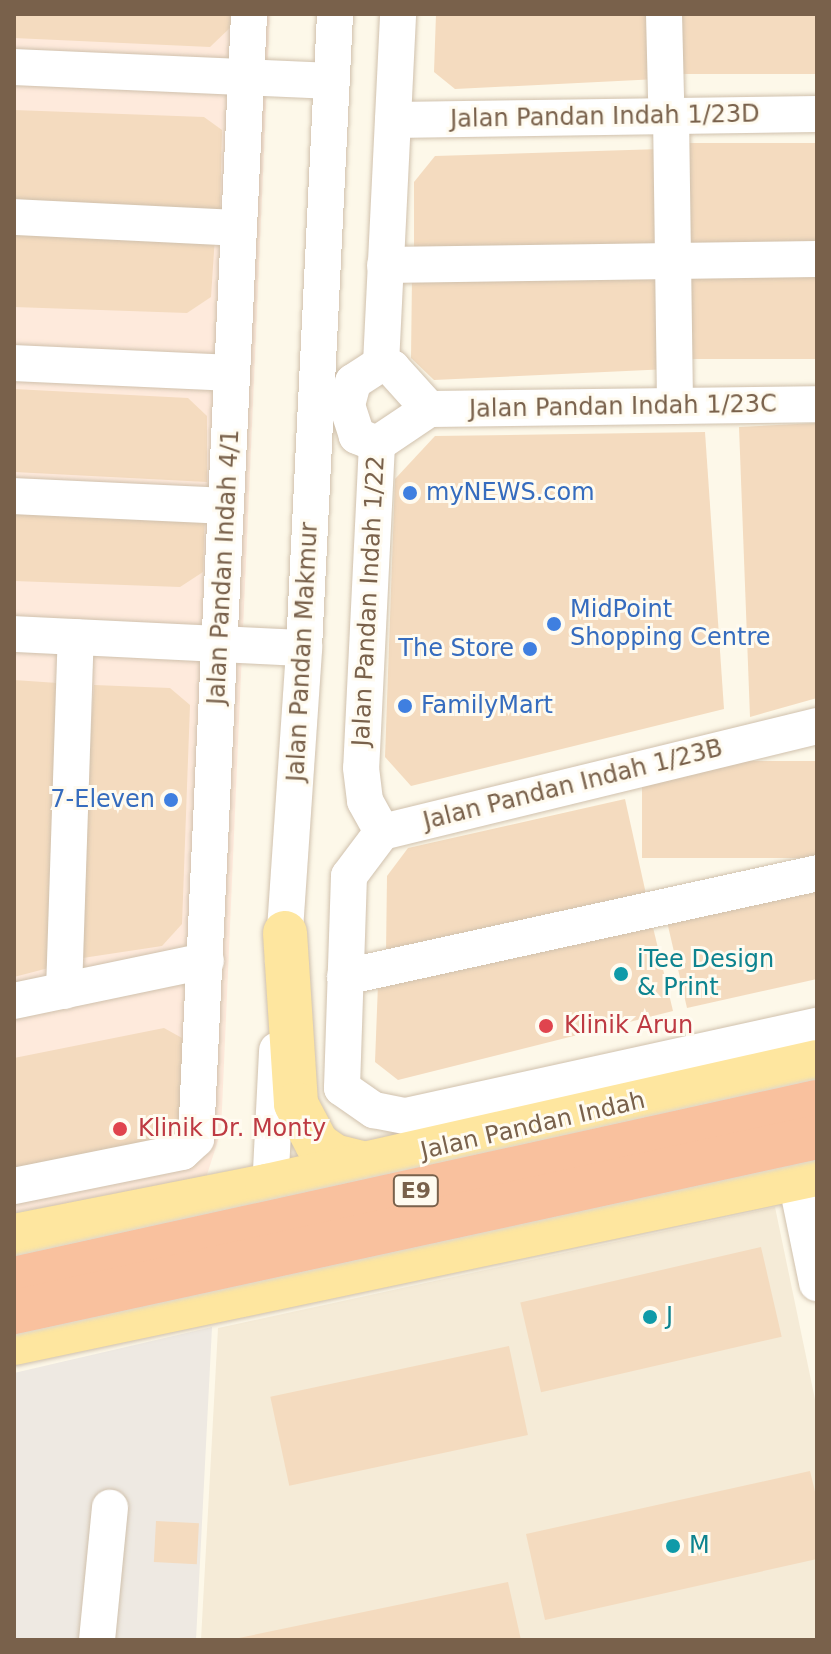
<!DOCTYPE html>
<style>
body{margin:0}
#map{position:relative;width:831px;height:1654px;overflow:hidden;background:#fdf8e9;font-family:"DejaVu Sans",sans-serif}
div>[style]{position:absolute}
.residential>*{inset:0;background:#f5ebd7}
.commercial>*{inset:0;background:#feeadc}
.industrial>*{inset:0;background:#eee9e2}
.building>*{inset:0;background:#f4dbbf;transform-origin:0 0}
.roads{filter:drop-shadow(0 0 2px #d0c1ad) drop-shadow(0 0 2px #d0c1ad)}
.minor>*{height:36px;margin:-18px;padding:0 18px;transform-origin:18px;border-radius:18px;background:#fff}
.major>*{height:44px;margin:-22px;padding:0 22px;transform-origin:22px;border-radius:22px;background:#fee69f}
.bridges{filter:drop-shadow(0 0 2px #dcd6d0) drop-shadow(0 0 2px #dcd6d0)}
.highway-bridge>*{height:44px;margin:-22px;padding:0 22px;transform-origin:22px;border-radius:22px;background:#f9c19e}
.dots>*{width:22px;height:22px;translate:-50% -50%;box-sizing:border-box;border:4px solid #fffbf0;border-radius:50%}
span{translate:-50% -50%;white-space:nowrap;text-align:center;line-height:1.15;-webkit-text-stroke:6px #fffbf0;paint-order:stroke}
.shield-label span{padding:2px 6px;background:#fffbf0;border:2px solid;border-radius:6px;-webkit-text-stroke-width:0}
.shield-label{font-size:22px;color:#79614b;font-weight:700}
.street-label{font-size:24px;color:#79614b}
.shop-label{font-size:24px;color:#366cbe}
.left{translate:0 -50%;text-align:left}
.right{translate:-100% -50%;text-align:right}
.culture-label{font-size:24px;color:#0d838f}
.health-label{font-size:24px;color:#be3a42}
.frame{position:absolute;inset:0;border:16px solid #79614b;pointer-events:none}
</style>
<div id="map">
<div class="residential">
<div style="clip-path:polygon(775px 1207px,817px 1409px,817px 1640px,201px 1640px,218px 1328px)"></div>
</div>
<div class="commercial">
<div style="clip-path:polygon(14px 14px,270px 14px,221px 1131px,204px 1184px,14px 1212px)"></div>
</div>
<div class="industrial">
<div style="clip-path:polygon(212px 1327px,196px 1640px,14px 1640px,14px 1373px)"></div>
</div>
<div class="building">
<div style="clip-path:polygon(14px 14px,234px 14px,233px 25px,210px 47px,14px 38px)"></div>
<div style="clip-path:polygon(436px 14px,656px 14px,658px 79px,455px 89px,434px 72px)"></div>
<div style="left:678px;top:14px;width:139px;height:60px"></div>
<div style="clip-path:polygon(14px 110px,204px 117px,222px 130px,220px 212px,14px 204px)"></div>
<div style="left:817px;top:143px;width:103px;height:138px;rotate:90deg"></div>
<div style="clip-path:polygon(661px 149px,664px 250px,414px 258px,414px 182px,435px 156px)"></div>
<div style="clip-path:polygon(14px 228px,215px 236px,211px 297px,187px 313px,14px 307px)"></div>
<div style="left:817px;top:265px;width:94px;height:128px;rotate:90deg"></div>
<div style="clip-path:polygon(665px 270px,669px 369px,434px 380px,411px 358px,412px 278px)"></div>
<div style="clip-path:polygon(14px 389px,188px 398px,207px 416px,207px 482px,14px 472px)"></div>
<div style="clip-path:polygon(817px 423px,817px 698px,750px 717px,739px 427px)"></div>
<div style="clip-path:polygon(705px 432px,724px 709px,411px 786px,385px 757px,395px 479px,435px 436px)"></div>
<div style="clip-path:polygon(14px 502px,205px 511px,203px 572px,180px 587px,14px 581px)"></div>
<div style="clip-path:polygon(14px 680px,72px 684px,60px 965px,14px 977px)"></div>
<div style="clip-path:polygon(94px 685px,170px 688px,190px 705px,182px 924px,162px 946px,76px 959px)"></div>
<div style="left:817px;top:761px;width:97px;height:175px;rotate:90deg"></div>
<div style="clip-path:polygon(625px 799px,646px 894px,386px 953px,387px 876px,408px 848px)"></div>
<div style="clip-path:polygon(817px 879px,817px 979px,687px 1008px,665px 913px)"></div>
<div style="clip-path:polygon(651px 919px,673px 1011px,398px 1080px,375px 1062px,378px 984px)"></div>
<div style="clip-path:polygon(164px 1028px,182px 1038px,183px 1115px,163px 1142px,14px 1175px,14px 1058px)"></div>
<div style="left:761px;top:1247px;width:92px;height:247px;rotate:77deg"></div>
<div style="left:509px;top:1346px;width:91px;height:244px;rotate:78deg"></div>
<div style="clip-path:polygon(810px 1471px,817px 1500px,817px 1559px,545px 1620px,526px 1534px)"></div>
<div style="left:156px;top:1521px;width:43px;height:41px;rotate:3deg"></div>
<div style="clip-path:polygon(508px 1582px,521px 1640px,234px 1640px,234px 1639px)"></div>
</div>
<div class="roads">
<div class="minor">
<div style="left:664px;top:14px;width:83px;rotate:88.6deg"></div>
<div style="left:14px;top:67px;width:318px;rotate:2.5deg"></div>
<div style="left:671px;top:115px;width:291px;rotate:89.2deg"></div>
<div style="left:393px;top:120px;width:424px;rotate:-0.8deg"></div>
<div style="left:14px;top:217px;width:225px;rotate:2.8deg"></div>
<div style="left:385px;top:265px;width:432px;rotate:-0.8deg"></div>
<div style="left:14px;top:363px;width:218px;rotate:2.6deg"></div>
<div style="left:381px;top:364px;width:350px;rotate:-87.2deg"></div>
<div style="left:381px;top:364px;width:12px;rotate:20deg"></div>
<div style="left:392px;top:368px;width:55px;rotate:47.9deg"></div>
<div style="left:377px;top:444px;width:63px;rotate:-33.9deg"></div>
<div style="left:429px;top:409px;width:388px;rotate:-0.7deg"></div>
<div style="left:377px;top:444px;width:324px;rotate:92.8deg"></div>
<div style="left:361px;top:768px;width:33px;rotate:83deg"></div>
<div style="left:365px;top:801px;width:35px;rotate:61deg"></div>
<div style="left:377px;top:444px;width:22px;rotate:-158deg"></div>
<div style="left:357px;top:436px;width:33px;rotate:-108deg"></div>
<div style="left:347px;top:405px;width:24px;rotate:-75deg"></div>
<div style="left:353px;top:382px;width:33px;rotate:-33deg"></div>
<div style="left:14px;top:496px;width:212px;rotate:2.7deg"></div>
<div style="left:14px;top:634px;width:290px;rotate:2.8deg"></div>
<div style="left:817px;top:726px;width:448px;rotate:166.3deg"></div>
<div style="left:382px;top:832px;width:55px;rotate:126.9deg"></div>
<div style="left:349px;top:876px;width:212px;rotate:91.9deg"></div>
<div style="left:342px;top:1088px;width:39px;rotate:35deg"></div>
<div style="left:374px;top:1110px;width:33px;rotate:11deg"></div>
<div style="left:406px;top:1116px;width:421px;rotate:-12.4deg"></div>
<div style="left:283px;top:959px;width:312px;rotate:-86.1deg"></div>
<div style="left:304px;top:648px;width:635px;rotate:-87.2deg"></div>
<div style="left:345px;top:977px;width:483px;rotate:-12.4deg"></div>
<div style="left:64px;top:991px;width:354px;rotate:-88.1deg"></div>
<div style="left:14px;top:1001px;width:196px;rotate:-11.8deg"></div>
<div style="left:790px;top:1151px;width:135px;rotate:78.4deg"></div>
<div style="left:14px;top:1186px;width:171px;rotate:-11.4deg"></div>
<div style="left:182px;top:1152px;width:19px;rotate:-43deg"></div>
<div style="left:196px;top:1139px;width:1126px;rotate:-87.3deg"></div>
<div style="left:269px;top:1210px;width:160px;rotate:-87.1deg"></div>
<div style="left:97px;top:1640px;width:133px;rotate:-84.4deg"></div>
</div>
<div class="major">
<div style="left:285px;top:933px;width:171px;rotate:86.3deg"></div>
<div style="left:296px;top:1104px;width:45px;rotate:62.3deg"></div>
<div style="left:317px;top:1144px;width:21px;rotate:35deg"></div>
<div style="left:334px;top:1156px;width:33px;rotate:14deg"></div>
<div style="left:14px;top:1236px;width:258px;rotate:-11.2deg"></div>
<div style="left:267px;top:1186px;width:564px;rotate:-12.71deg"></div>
<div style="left:14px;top:1343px;width:821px;rotate:-11.89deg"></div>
</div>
</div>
<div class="bridges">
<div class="highway-bridge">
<div style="left:14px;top:1279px;width:822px;rotate:-12.43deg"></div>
<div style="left:14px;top:1312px;width:822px;rotate:-12.29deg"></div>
</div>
</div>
<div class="dots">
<div style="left:410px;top:493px;background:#3f7fe0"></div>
<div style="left:554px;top:624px;background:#3f7fe0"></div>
<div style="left:530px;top:649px;background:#3f7fe0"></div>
<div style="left:405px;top:706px;background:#3f7fe0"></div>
<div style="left:171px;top:800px;background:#3f7fe0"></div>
<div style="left:621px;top:974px;background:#0f9aa8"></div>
<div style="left:546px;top:1026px;background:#e0444e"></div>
<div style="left:120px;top:1129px;background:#e0444e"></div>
<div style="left:650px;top:1317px;background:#0f9aa8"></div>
<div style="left:673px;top:1546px;background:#0f9aa8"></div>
</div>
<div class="shield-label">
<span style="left:416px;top:1191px">E9</span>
</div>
<div class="street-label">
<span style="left:605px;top:117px;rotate:-1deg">Jalan Pandan Indah 1/23D</span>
<span style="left:623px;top:407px;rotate:-1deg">Jalan Pandan Indah 1/23C</span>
<span style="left:224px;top:567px;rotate:-87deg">Jalan Pandan Indah 4/1</span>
<span style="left:369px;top:601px;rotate:-87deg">Jalan Pandan Indah 1/22</span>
<span style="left:303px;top:652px;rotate:-87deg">Jalan Pandan Makmur</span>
<span style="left:573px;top:785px;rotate:-14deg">Jalan Pandan Indah 1/23B</span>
<span style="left:533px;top:1126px;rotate:-13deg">Jalan Pandan Indah</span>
</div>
<div class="shop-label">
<span class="left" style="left:426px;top:493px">myNEWS.com</span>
<span class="left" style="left:570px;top:624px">MidPoint<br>Shopping Centre</span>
<span class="right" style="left:514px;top:649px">The Store</span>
<span class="left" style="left:421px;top:706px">FamilyMart</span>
<span class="right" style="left:155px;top:800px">7-Eleven</span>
</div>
<div class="culture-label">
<span class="left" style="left:637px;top:974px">iTee Design<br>&amp; Print</span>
<span class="left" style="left:666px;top:1317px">J</span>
<span class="left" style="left:689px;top:1546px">M</span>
</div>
<div class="health-label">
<span class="left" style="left:564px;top:1026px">Klinik Arun</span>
<span class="left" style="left:138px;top:1129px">Klinik Dr. Monty</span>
</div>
<div class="frame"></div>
</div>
